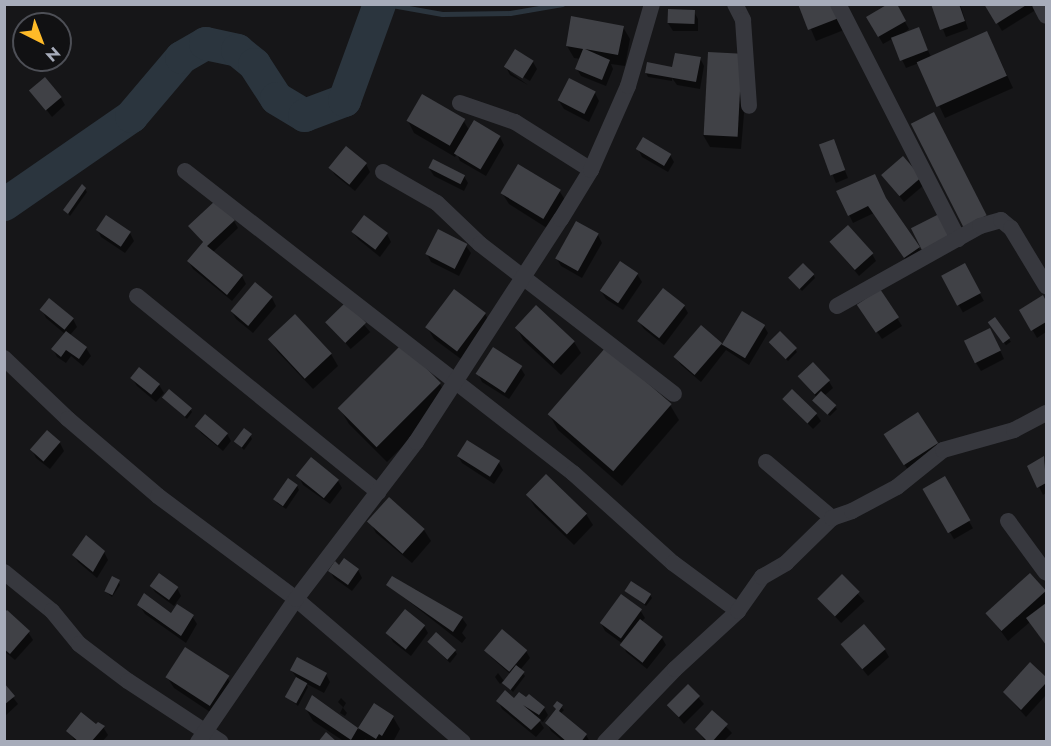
<!DOCTYPE html>
<style>
body{margin:0}
#map{position:relative;width:1051px;height:746px;overflow:hidden;background:#161618;font-family:Jost,sans-serif}
div>[style]{position:absolute}
.shadow>*{inset:0;background:#0007;transform-origin:0 0}
.stream>*{height:5px;margin:-2.5px;padding:0 2.5px;transform-origin:2.5px;border-radius:2.5px;background:#2b353e}
.river>*{height:33px;margin:-16.5px;padding:0 16.5px;transform-origin:16.5px;border-radius:16.5px;background:#2b353e}
.building>*{inset:0;background:#404146;transform-origin:0 0}
.minor>*{height:16px;margin:-8px;padding:0 8px;transform-origin:8px;border-radius:8px;background:#37383e}
span{translate:-50% -50%;white-space:nowrap;text-align:center;line-height:1.15;-webkit-text-stroke:5px #111113;paint-order:stroke}
.frame{position:absolute;inset:0;border:6px solid #a7acba;pointer-events:none}
.north{position:absolute;left:12px;top:12px;width:60px;height:60px;box-sizing:border-box;background:#111113;border:2px solid #4d4f56;border-radius:50%;rotate:138deg;font-size:16px;font-weight:700;line-height:24px;text-align:center;color:#a7acba}
.north::after{content:'';display:block;margin:auto;width:21px;height:27px;background:#ffbb28;clip-path:polygon(50% 0,100% 100%,50% 72%,0 100%)}
</style>
<div id="map">
<div class="shadow">
<div style="clip-path:polygon(800px 4px,834px 4px,844px 30px,816px 41px)"></div>
<div style="clip-path:polygon(895px 4px,909px 29px,899px 37px,918px 29px,931px 57px,987px 32px,1013px 88px,945px 118px,919px 63px,906px 68px,892px 39px,883px 44px,868px 18px)"></div>
<div style="clip-path:polygon(933px 4px,960px 4px,968px 29px,946px 37px)"></div>
<div style="clip-path:polygon(986px 4px,1037px 4px,1039px 8px,1002px 31px)"></div>
<div style="clip-path:polygon(694px 12px,698px 19px,698px 31px,673px 31px,668px 23px)"></div>
<div style="clip-path:polygon(623px 27px,630px 39px,625px 66px,611px 64px,613px 69px,606px 86px,581px 76px,577px 69px,581px 59px,574px 58px,567px 46px)"></div>
<div style="clip-path:polygon(700px 58px,704px 66px,700px 89px,677px 85px,672px 78px,672px 81px,648px 77px,646px 73px,648px 63px,674px 68px)"></div>
<div style="clip-path:polygon(533px 62px,537px 69px,530px 81px,510px 69px,510px 72px,528px 85px,510px 75px,506px 67px)"></div>
<div style="clip-path:polygon(748px 67px,741px 149px,710px 147px,703px 135px)"></div>
<div style="clip-path:polygon(32px 91px,61px 98px,65px 105px,52px 117px)"></div>
<div style="clip-path:polygon(595px 93px,599px 101px,589px 122px,564px 109px,559px 101px)"></div>
<div style="clip-path:polygon(463px 120px,469px 130px,500px 137px,504px 145px,486px 176px,460px 161px,457px 154px,455px 157px,414px 133px,408px 121px)"></div>
<div style="left:833px;top:141px;width:40px;height:13px;rotate:68deg"></div>
<div style="clip-path:polygon(638px 149px,670px 155px,674px 162px,668px 172px,642px 157px)"></div>
<div style="clip-path:polygon(366px 164px,370px 172px,355px 191px,335px 175px,331px 168px)"></div>
<div style="clip-path:polygon(429px 168px,464px 176px,468px 183px,464px 191px,434px 176px)"></div>
<div style="clip-path:polygon(883px 176px,919px 177px,924px 185px,904px 202px)"></div>
<div style="clip-path:polygon(85px 189px,87px 192px,70px 216px,65px 210px)"></div>
<div style="clip-path:polygon(560px 192px,567px 203px,550px 230px,509px 204px,502px 193px)"></div>
<div style="clip-path:polygon(838px 192px,888px 203px,920px 250px,947px 222px,909px 265px,874px 213px,853px 223px)"></div>
<div style="clip-path:polygon(234px 221px,238px 228px,213px 252px,242px 276px,246px 284px,232px 301px,193px 269px,189px 262px,204px 244px,190px 226px)"></div>
<div style="clip-path:polygon(97px 229px,130px 233px,134px 241px,125px 253px,101px 237px)"></div>
<div style="clip-path:polygon(439px 231px,466px 246px,471px 253px,459px 276px,431px 262px,427px 254px)"></div>
<div style="clip-path:polygon(353px 232px,387px 234px,391px 242px,380px 257px,358px 239px)"></div>
<div style="clip-path:polygon(598px 235px,602px 243px,582px 278px,561px 266px,557px 259px)"></div>
<div style="clip-path:polygon(831px 242px,872px 254px,876px 261px,859px 276px)"></div>
<div style="left:964px;top:265px;width:41px;height:24px;rotate:61deg"></div>
<div style="clip-path:polygon(637px 274px,642px 282px,623px 310px,606px 299px,601px 291px)"></div>
<div style="clip-path:polygon(813px 274px,815px 278px,802px 291px,790px 278px)"></div>
<div style="clip-path:polygon(454px 291px,485px 314px,492px 326px,465px 362px,434px 339px,427px 327px)"></div>
<div style="clip-path:polygon(880px 291px,902px 326px,882px 339px,864px 313px)"></div>
<div style="clip-path:polygon(1043px 297px,1046px 304px,1046px 332px,1037px 338px,1021px 310px)"></div>
<div style="clip-path:polygon(272px 298px,276px 306px,253px 333px,236px 319px,232px 312px)"></div>
<div style="left:346px;top:304px;width:37px;height:26px;rotate:49deg"></div>
<div style="clip-path:polygon(684px 306px,688px 313px,664px 345px,644px 329px,639px 322px)"></div>
<div style="clip-path:polygon(42px 310px,73px 319px,77px 327px,70px 335px,86px 348px,91px 356px,83px 366px,71px 356px,66px 363px,57px 357px,53px 349px,65px 334px,46px 318px)"></div>
<div style="clip-path:polygon(743px 313px,764px 326px,768px 333px,749px 365px,726px 350px,701px 382px,681px 365px,676px 358px,721px 344px,722px 346px)"></div>
<div style="clip-path:polygon(295px 316px,331px 354px,338px 366px,313px 389px,277px 351px,270px 339px)"></div>
<div style="left:995px;top:320px;width:27px;height:6px;rotate:54deg"></div>
<div style="clip-path:polygon(517px 328px,574px 342px,581px 353px,561px 375px,523px 340px)"></div>
<div style="clip-path:polygon(994px 337px,1004px 359px,981px 371px,976px 363px)"></div>
<div style="clip-path:polygon(771px 343px,795px 349px,797px 352px,788px 361px)"></div>
<div style="clip-path:polygon(402px 346px,440px 384px,449px 400px,387px 462px,349px 424px,340px 409px)"></div>
<div style="clip-path:polygon(520px 367px,525px 375px,509px 399px,482px 382px,478px 374px)"></div>
<div style="clip-path:polygon(140px 370px,159px 385px,164px 393px,156px 402px,137px 386px,132px 378px)"></div>
<div style="clip-path:polygon(799px 376px,828px 380px,833px 388px,824px 396px,837px 409px,830px 416px,816px 404px,817px 398px)"></div>
<div style="clip-path:polygon(164px 398px,190px 409px,192px 412px,187px 419px)"></div>
<div style="clip-path:polygon(784px 399px,816px 414px,821px 421px,813px 429px)"></div>
<div style="clip-path:polygon(670px 405px,679px 420px,622px 486px,558px 430px,549px 414px)"></div>
<div style="clip-path:polygon(197px 426px,227px 434px,231px 441px,223px 451px,201px 433px)"></div>
<div style="clip-path:polygon(250px 435px,252px 439px,244px 450px,235px 441px)"></div>
<div style="clip-path:polygon(60px 443px,64px 451px,50px 469px,36px 458px,32px 450px)"></div>
<div style="clip-path:polygon(937px 444px,943px 455px,912px 476px,893px 447px)"></div>
<div style="clip-path:polygon(458px 456px,499px 463px,503px 470px,494px 484px,462px 463px)"></div>
<div style="clip-path:polygon(1044px 458px,1046px 463px,1046px 493px,1043px 495px,1029px 466px)"></div>
<div style="clip-path:polygon(299px 477px,338px 481px,342px 488px,330px 504px,303px 485px)"></div>
<div style="left:944px;top:478px;width:58px;height:22px;rotate:60deg"></div>
<div style="clip-path:polygon(297px 486px,299px 490px,286px 509px,277px 503px,275px 499px)"></div>
<div style="clip-path:polygon(528px 496px,586px 514px,593px 525px,574px 545px,535px 507px)"></div>
<div style="clip-path:polygon(370px 522px,424px 530px,431px 541px,412px 563px,376px 533px)"></div>
<div style="clip-path:polygon(104px 552px,108px 560px,97px 578px,78px 562px,74px 555px)"></div>
<div style="clip-path:polygon(339px 567px,358px 570px,362px 578px,352px 591px,334px 578px,330px 571px)"></div>
<div style="clip-path:polygon(1030px 575px,1046px 594px,1046px 645px,1030px 622px,1008px 641px,987px 612px)"></div>
<div style="left:842px;top:577px;width:33px;height:32px;rotate:47deg"></div>
<div style="clip-path:polygon(118px 581px,120px 585px,112px 597px,104px 590px)"></div>
<div style="clip-path:polygon(151px 585px,177px 588px,181px 596px,174px 606px,155px 592px)"></div>
<div style="clip-path:polygon(388px 585px,413px 592px,415px 589px,462px 618px,467px 625px,462px 633px,466px 638px,462px 643px)"></div>
<div style="clip-path:polygon(626px 591px,650px 595px,652px 598px,646px 606px)"></div>
<div style="clip-path:polygon(140px 606px,172px 615px,192px 616px,197px 624px,186px 643px,145px 614px)"></div>
<div style="clip-path:polygon(640px 610px,645px 618px,641px 622px,662px 638px,666px 645px,647px 669px,626px 652px,623px 644px,605px 631px,601px 623px)"></div>
<div style="clip-path:polygon(4px 615px,28px 632px,33px 640px,15px 660px,4px 651px)"></div>
<div style="clip-path:polygon(424px 626px,428px 633px,411px 656px,393px 642px,389px 634px)"></div>
<div style="clip-path:polygon(429px 643px,455px 651px,457px 654px,450px 663px)"></div>
<div style="clip-path:polygon(843px 645px,885px 650px,889px 657px,868px 676px)"></div>
<div style="clip-path:polygon(486px 650px,526px 651px,530px 658px,520px 670px,525px 676px,513px 692px,503px 681px,500px 684px,497px 680px,495px 677px,498px 673px,504px 681px,510px 674px,491px 657px)"></div>
<div style="clip-path:polygon(1031px 664px,1046px 679px,1046px 695px,1026px 717px,1004px 692px)"></div>
<div style="clip-path:polygon(291px 670px,326px 674px,330px 682px,324px 693px,305px 683px,308px 687px,298px 706px,287px 697px,297px 678px)"></div>
<div style="clip-path:polygon(167px 677px,227px 677px,234px 689px,216px 716px,174px 688px)"></div>
<div style="clip-path:polygon(4px 686px,18px 704px,4px 717px)"></div>
<div style="clip-path:polygon(688px 686px,704px 704px,684px 724px,669px 706px)"></div>
<div style="clip-path:polygon(341px 698px,346px 703px,343px 708px,347px 713px,345px 716px,340px 713px,343px 707px,338px 702px)"></div>
<div style="clip-path:polygon(515px 700px,544px 708px,548px 715px,543px 722px,538px 719px,544px 728px,536px 737px,502px 709px,498px 701px)"></div>
<div style="clip-path:polygon(557px 703px,564px 710px,560px 714px,586px 735px,590px 742px,564px 742px,551px 731px,547px 723px,557px 710px)"></div>
<div style="clip-path:polygon(374px 705px,393px 717px,400px 729px,393px 742px,369px 742px,365px 739px,364px 742px,345px 742px,313px 721px,306px 709px,343px 719px,359px 730px)"></div>
<div style="clip-path:polygon(712px 712px,732px 733px,723px 742px,706px 742px,696px 729px)"></div>
<div style="clip-path:polygon(97px 727px,103px 727px,108px 735px,102px 742px,76px 742px,68px 731px)"></div>
</div>
<div class="stream">
<div style="left:386px;top:4px;width:57px;rotate:10.1deg"></div>
<div style="left:442px;top:14px;width:68px;rotate:-0.8deg"></div>
<div style="left:510px;top:13px;width:53px;rotate:-9.8deg"></div>
</div>
<div class="river">
<div style="left:4px;top:204px;width:155px;rotate:-34.7deg"></div>
<div style="left:131px;top:116px;width:77px;rotate:-49.7deg"></div>
<div style="left:181px;top:57px;width:28px;rotate:-30deg"></div>
<div style="left:205px;top:43px;width:33px;rotate:12deg"></div>
<div style="left:237px;top:50px;width:22px;rotate:39deg"></div>
<div style="left:254px;top:64px;width:40px;rotate:57.1deg"></div>
<div style="left:276px;top:98px;width:33px;rotate:31deg"></div>
<div style="left:304px;top:115px;width:43px;rotate:-20.6deg"></div>
<div style="left:344px;top:100px;width:102px;rotate:-70deg"></div>
</div>
<div class="building">
<div style="clip-path:polygon(798px 4px,834px 4px,839px 18px,808px 30px)"></div>
<div style="clip-path:polygon(888px 4px,897px 4px,906px 21px,878px 37px,866px 17px)"></div>
<div style="clip-path:polygon(931px 4px,959px 4px,965px 21px,940px 30px)"></div>
<div style="clip-path:polygon(984px 4px,1028px 4px,996px 24px)"></div>
<div style="left:668px;top:9px;width:27px;height:14px;rotate:2deg"></div>
<div style="clip-path:polygon(571px 16px,624px 26px,618px 55px,585px 49px,610px 60px,602px 80px,575px 69px,583px 49px,566px 46px)"></div>
<div style="left:919px;top:27px;width:25px;height:30px;rotate:69deg"></div>
<div style="left:987px;top:31px;width:49px;height:77px;rotate:66deg"></div>
<div style="left:515px;top:49px;width:22px;height:21px;rotate:32deg"></div>
<div style="left:708px;top:52px;width:34px;height:83px;rotate:3deg"></div>
<div style="clip-path:polygon(675px 53px,701px 57px,696px 82px,645px 73px,647px 62px,672px 67px)"></div>
<div style="left:45px;top:77px;width:26px;height:21px;rotate:50deg"></div>
<div style="left:569px;top:78px;width:30px;height:25px;rotate:27deg"></div>
<div style="left:422px;top:94px;width:50px;height:31px;rotate:30deg"></div>
<div style="left:934px;top:112px;width:116px;height:26px;rotate:63deg"></div>
<div style="left:474px;top:120px;width:31px;height:39px;rotate:31deg"></div>
<div style="left:643px;top:137px;width:33px;height:14px;rotate:31deg"></div>
<div style="left:834px;top:139px;width:33px;height:16px;rotate:70deg"></div>
<div style="left:346px;top:146px;width:27px;height:28px;rotate:39deg"></div>
<div style="left:903px;top:156px;width:28px;height:29px;rotate:49deg"></div>
<div style="left:433px;top:159px;width:36px;height:10px;rotate:27deg"></div>
<div style="left:518px;top:164px;width:50px;height:34px;rotate:31deg"></div>
<div style="clip-path:polygon(875px 174px,886px 198px,920px 247px,904px 258px,868px 206px,848px 216px,836px 191px)"></div>
<div style="clip-path:polygon(82px 184px,86px 188px,68px 214px,63px 210px)"></div>
<div style="clip-path:polygon(216px 200px,235px 220px,207px 246px,243px 275px,227px 295px,187px 261px,203px 242px,188px 226px)"></div>
<div style="left:943px;top:212px;width:27px;height:36px;rotate:63deg"></div>
<div style="left:106px;top:215px;width:30px;height:18px;rotate:34deg"></div>
<div style="left:364px;top:215px;width:30px;height:21px;rotate:37deg"></div>
<div style="left:576px;top:221px;width:26px;height:43px;rotate:29deg"></div>
<div style="left:848px;top:225px;width:38px;height:25px;rotate:48deg"></div>
<div style="left:438px;top:229px;width:33px;height:28px;rotate:27deg"></div>
<div style="left:620px;top:261px;width:22px;height:36px;rotate:34deg"></div>
<div style="left:803px;top:263px;width:16px;height:21px;rotate:45deg"></div>
<div style="left:965px;top:263px;width:34px;height:27px;rotate:62deg"></div>
<div style="left:255px;top:282px;width:23px;height:38px;rotate:40deg"></div>
<div style="left:663px;top:288px;width:28px;height:42px;rotate:38deg"></div>
<div style="left:454px;top:289px;width:40px;height:48px;rotate:37deg"></div>
<div style="left:880px;top:289px;width:34px;height:28px;rotate:56deg"></div>
<div style="clip-path:polygon(1043px 295px,1046px 301px,1046px 322px,1031px 331px,1019px 310px)"></div>
<div style="left:49px;top:298px;width:32px;height:15px;rotate:39deg"></div>
<div style="left:346px;top:302px;width:29px;height:29px;rotate:46deg"></div>
<div style="left:536px;top:305px;width:53px;height:31px;rotate:43deg"></div>
<div style="left:742px;top:311px;width:27px;height:39px;rotate:31deg"></div>
<div style="left:295px;top:314px;width:54px;height:37px;rotate:47deg"></div>
<div style="left:995px;top:317px;width:26px;height:9px;rotate:54deg"></div>
<div style="left:701px;top:325px;width:28px;height:42px;rotate:41deg"></div>
<div style="left:990px;top:328px;width:25px;height:29px;rotate:64deg"></div>
<div style="clip-path:polygon(66px 331px,87px 347px,79px 359px,66px 350px,61px 357px,51px 349px)"></div>
<div style="left:780px;top:331px;width:24px;height:16px;rotate:45deg"></div>
<div style="left:402px;top:344px;width:55px;height:91px;rotate:45deg"></div>
<div style="left:493px;top:347px;width:35px;height:32px;rotate:33deg"></div>
<div style="left:606px;top:347px;width:87px;height:89px;rotate:41deg"></div>
<div style="left:813px;top:362px;width:25px;height:21px;rotate:47deg"></div>
<div style="left:139px;top:367px;width:27px;height:14px;rotate:39deg"></div>
<div style="left:169px;top:389px;width:30px;height:11px;rotate:40deg"></div>
<div style="left:792px;top:389px;width:35px;height:14px;rotate:44deg"></div>
<div style="left:821px;top:391px;width:21px;height:13px;rotate:43deg"></div>
<div style="left:918px;top:412px;width:37px;height:41px;rotate:57deg"></div>
<div style="left:205px;top:414px;width:30px;height:16px;rotate:40deg"></div>
<div style="left:244px;top:428px;width:10px;height:17px;rotate:37deg"></div>
<div style="left:47px;top:430px;width:18px;height:26px;rotate:41deg"></div>
<div style="left:467px;top:440px;width:39px;height:19px;rotate:32deg"></div>
<div style="clip-path:polygon(1044px 456px,1046px 483px,1037px 488px,1027px 466px)"></div>
<div style="left:311px;top:457px;width:36px;height:24px;rotate:39deg"></div>
<div style="left:546px;top:474px;width:57px;height:29px;rotate:44deg"></div>
<div style="left:945px;top:476px;width:51px;height:26px;rotate:60deg"></div>
<div style="left:288px;top:478px;width:12px;height:26px;rotate:35deg"></div>
<div style="left:389px;top:497px;width:48px;height:33px;rotate:42deg"></div>
<div style="clip-path:polygon(86px 535px,105px 551px,93px 572px,72px 555px)"></div>
<div style="clip-path:polygon(344px 558px,359px 569px,348px 585px,328px 571px,335px 561px,339px 565px)"></div>
<div style="left:159px;top:573px;width:24px;height:16px;rotate:36deg"></div>
<div style="left:1030px;top:573px;width:24px;height:60px;rotate:48deg"></div>
<div style="left:842px;top:574px;width:25px;height:35px;rotate:45deg"></div>
<div style="left:112px;top:576px;width:9px;height:17px;rotate:27deg"></div>
<div style="clip-path:polygon(392px 576px,463px 617px,453px 632px,386px 585px)"></div>
<div style="left:631px;top:581px;width:24px;height:12px;rotate:33deg"></div>
<div style="clip-path:polygon(144px 593px,171px 613px,177px 604px,194px 615px,181px 636px,137px 605px)"></div>
<div style="left:621px;top:594px;width:26px;height:36px;rotate:36deg"></div>
<div style="clip-path:polygon(1046px 603px,1046px 645px,1026px 618px)"></div>
<div style="left:405px;top:609px;width:26px;height:31px;rotate:39deg"></div>
<div style="clip-path:polygon(7px 610px,30px 631px,10px 654px,4px 649px,4px 613px)"></div>
<div style="left:640px;top:619px;width:29px;height:33px;rotate:38deg"></div>
<div style="left:864px;top:624px;width:33px;height:31px;rotate:49deg"></div>
<div style="left:502px;top:629px;width:33px;height:28px;rotate:40deg"></div>
<div style="left:436px;top:632px;width:27px;height:13px;rotate:42deg"></div>
<div style="left:185px;top:647px;width:53px;height:36px;rotate:33deg"></div>
<div style="left:297px;top:657px;width:34px;height:15px;rotate:28deg"></div>
<div style="clip-path:polygon(1030px 662px,1046px 677px,1046px 683px,1021px 710px,1003px 692px)"></div>
<div style="left:516px;top:665px;width:11px;height:23px;rotate:38deg"></div>
<div style="left:296px;top:677px;width:13px;height:23px;rotate:29deg"></div>
<div style="clip-path:polygon(4px 683px,15px 696px,4px 705px)"></div>
<div style="left:688px;top:684px;width:17px;height:30px;rotate:45deg"></div>
<div style="clip-path:polygon(505px 690px,514px 698px,519px 692px,526px 697px,529px 694px,545px 707px,539px 715px,523px 705px,541px 720px,531px 730px,496px 701px)"></div>
<div style="clip-path:polygon(312px 695px,358px 728px,374px 703px,394px 716px,382px 736px,379px 734px,376px 739px,358px 728px,351px 740px,305px 709px)"></div>
<div style="clip-path:polygon(557px 701px,563px 705px,559px 711px,587px 734px,581px 742px,567px 742px,545px 723px,556px 709px,553px 706px)"></div>
<div style="clip-path:polygon(712px 710px,728px 724px,712px 742px,708px 742px,695px 729px)"></div>
<div style="clip-path:polygon(81px 712px,96px 724px,98px 722px,105px 726px,91px 742px,79px 742px,66px 731px)"></div>
<div style="clip-path:polygon(326px 732px,337px 742px,318px 742px)"></div>
</div>
<div class="minor">
<div style="left:735px;top:4px;width:18px;rotate:63deg"></div>
<div style="left:743px;top:20px;width:86px;rotate:86deg"></div>
<div style="left:838px;top:4px;width:264px;rotate:62.9deg"></div>
<div style="left:1040px;top:4px;width:13px;rotate:63deg"></div>
<div style="left:460px;top:103px;width:58px;rotate:19.1deg"></div>
<div style="left:515px;top:122px;width:90px;rotate:32.3deg"></div>
<div style="left:185px;top:171px;width:492px;rotate:37.9deg"></div>
<div style="left:573px;top:473px;width:135px;rotate:42deg"></div>
<div style="left:673px;top:563px;width:81px;rotate:36.4deg"></div>
<div style="left:383px;top:172px;width:62px;rotate:29.9deg"></div>
<div style="left:437px;top:203px;width:59px;rotate:43.6deg"></div>
<div style="left:480px;top:244px;width:245px;rotate:37.7deg"></div>
<div style="left:137px;top:296px;width:311px;rotate:39.1deg"></div>
<div style="left:837px;top:306px;width:164px;rotate:-29.2deg"></div>
<div style="left:980px;top:226px;width:22px;rotate:-16deg"></div>
<div style="left:1001px;top:220px;width:13px;rotate:39deg"></div>
<div style="left:1011px;top:228px;width:68px;rotate:58.9deg"></div>
<div style="left:4px;top:358px;width:88px;rotate:43.6deg"></div>
<div style="left:68px;top:419px;width:118px;rotate:40.5deg"></div>
<div style="left:158px;top:496px;width:172px;rotate:36.7deg"></div>
<div style="left:296px;top:599px;width:220px;rotate:40.6deg"></div>
<div style="left:766px;top:462px;width:87px;rotate:40.3deg"></div>
<div style="left:1008px;top:521px;width:64px;rotate:53.8deg"></div>
<div style="left:4px;top:572px;width:62px;rotate:39.1deg"></div>
<div style="left:52px;top:611px;width:43px;rotate:50.7deg"></div>
<div style="left:79px;top:644px;width:61px;rotate:37.1deg"></div>
<div style="left:128px;top:681px;width:111px;rotate:33.3deg"></div>
<div style="left:198px;top:742px;width:173px;rotate:-55.6deg"></div>
<div style="left:296px;top:599px;width:198px;rotate:-52.6deg"></div>
<div style="left:416px;top:442px;width:266px;rotate:-57deg"></div>
<div style="left:561px;top:219px;width:57px;rotate:-58.5deg"></div>
<div style="left:591px;top:170px;width:92px;rotate:-66.2deg"></div>
<div style="left:628px;top:86px;width:85px;rotate:-73.7deg"></div>
<div style="left:605px;top:742px;width:101px;rotate:-46.2deg"></div>
<div style="left:675px;top:669px;width:86px;rotate:-42.6deg"></div>
<div style="left:738px;top:611px;width:42px;rotate:-54.8deg"></div>
<div style="left:762px;top:577px;width:28px;rotate:-30deg"></div>
<div style="left:786px;top:563px;width:64px;rotate:-44.4deg"></div>
<div style="left:832px;top:518px;width:21px;rotate:-19deg"></div>
<div style="left:852px;top:511px;width:51px;rotate:-28.1deg"></div>
<div style="left:897px;top:487px;width:59px;rotate:-38.8deg"></div>
<div style="left:943px;top:450px;width:74px;rotate:-15.7deg"></div>
<div style="left:1014px;top:430px;width:36px;rotate:-28deg"></div>
</div>
<div class="frame"></div>
<div class="north">N</div>
</div>
